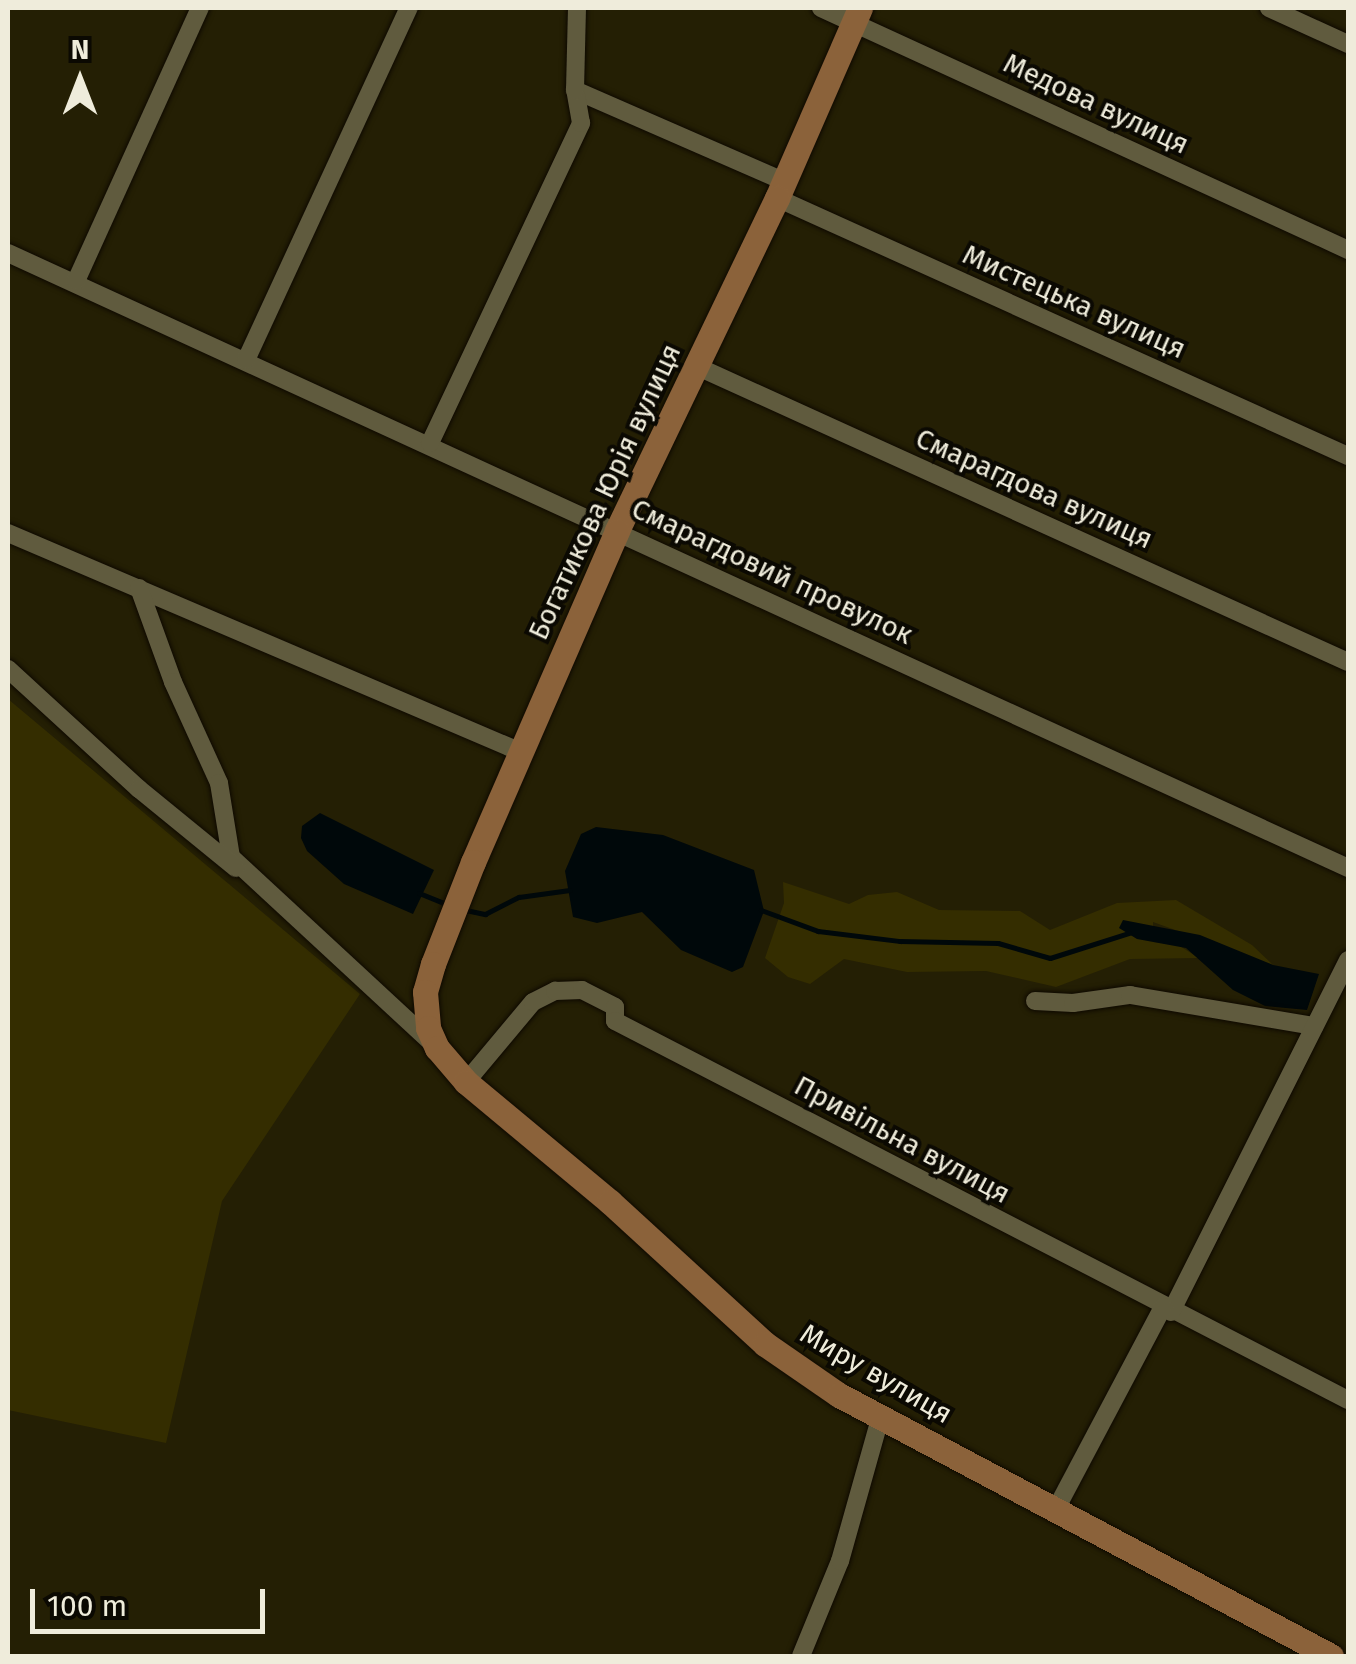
<!DOCTYPE html>
<meta charset="utf-8">
<style>
body{margin:0}
#map{position:relative;width:1356px;height:1664px;overflow:hidden;background:#241f04;font-family:"Fira Sans",sans-serif}
div>[style]{position:absolute}
.green>*{inset:0;background:#342d00}
.water>*{inset:0;background:#00080a}
.stream>*{height:5px;margin:-2.5px;padding:0 2.5px;transform-origin:2.5px;border-radius:2.5px;background:#00080a}
.roads{filter:drop-shadow(0 0 2px #0e0900) drop-shadow(0 0 2px #0e0900)}
.street>*{height:18px;margin:-9px;padding:0 9px;transform-origin:9px;border-radius:9px;background:#605b3e}
.secondary>*{height:25px;margin:-12.5px;padding:0 12.5px;transform-origin:12.5px;border-radius:12.5px;background:#8b623a}
span{translate:-50% -50%;white-space:nowrap;text-align:center;line-height:1.15;-webkit-text-stroke:8px #0b0902;paint-order:stroke}
.street-label{font-size:28px;color:#efecdb}
.frame{position:absolute;inset:0;border:10px solid #efecdb;pointer-events:none}
.north{position:absolute;left:30px;top:30px;width:100px;height:100px;-webkit-text-stroke:8px #0b0902;paint-order:stroke;rotate:0deg;font-size:28px;font-weight:700;line-height:40px;text-align:center;color:#efecdb}
.north::after{content:'';display:block;margin:auto;width:35px;height:45px;background:#efecdb;clip-path:polygon(50% 0,100% 100%,50% 72%,0 100%)}
.scale{position:absolute;left:30px;top:1589px;width:235px;height:45px;box-sizing:border-box;border:5px solid #efecdb;border-top:0;padding-left:12px;font-size:30px;line-height:35px;white-space:nowrap;color:#efecdb;-webkit-text-stroke:8px #0b0902;paint-order:stroke}
</style>
<div id="map">
<div class="green">
<div style="clip-path:polygon(8px 699px,360px 994px,222px 1201px,166px 1443px,8px 1410px)"></div>
<div style="clip-path:polygon(783px 882px,849px 904px,868px 895px,897px 892px,939px 910px,1020px 911px,1050px 930px,1117px 903px,1176px 900px,1252px 945px,1273px 965px,1153px 922px,1153px 942px,1175px 943px,1199px 958px,1130px 959px,1056px 987px,986px 971px,907px 972px,844px 959px,810px 984px,788px 977px,765px 958px,784px 903px)"></div>
</div>
<div class="water">
<div style="clip-path:polygon(320px 813px,434px 870px,413px 914px,344px 884px,307px 851px,301px 838px,302px 826px)"></div>
<div style="clip-path:polygon(596px 827px,663px 835px,754px 870px,764px 911px,743px 967px,732px 972px,681px 950px,642px 912px,597px 923px,573px 917px,565px 871px,581px 834px)"></div>
<div style="clip-path:polygon(1123px 920px,1200px 935px,1273px 965px,1319px 974px,1307px 1010px,1265px 1006px,1233px 990px,1186px 948px,1137px 939px,1119px 928px)"></div>
</div>
<div class="stream">
<div style="left:419px;top:893px;width:29px;rotate:22deg"></div>
<div style="left:461px;top:909px;width:25px;rotate:12deg"></div>
<div style="left:485px;top:914px;width:38px;rotate:-27deg"></div>
<div style="left:519px;top:897px;width:51px;rotate:-7.8deg"></div>
<div style="left:761px;top:910px;width:61px;rotate:20.2deg"></div>
<div style="left:818px;top:931px;width:83px;rotate:7deg"></div>
<div style="left:900px;top:941px;width:98px;rotate:1.2deg"></div>
<div style="left:998px;top:943px;width:54px;rotate:16.1deg"></div>
<div style="left:1050px;top:958px;width:83px;rotate:-17.6deg"></div>
</div>
<div class="roads">
<div class="street">
<div style="left:821px;top:8px;width:580px;rotate:24.66deg"></div>
<div style="left:1269px;top:8px;width:87px;rotate:24.5deg"></div>
<div style="left:575px;top:90px;width:227px;rotate:23.6deg"></div>
<div style="left:777px;top:198px;width:627px;rotate:24.32deg"></div>
<div style="left:8px;top:253px;width:1474px;rotate:24.65deg"></div>
<div style="left:76px;top:281px;width:300px;rotate:-65.6deg"></div>
<div style="left:246px;top:360px;width:388px;rotate:-65.2deg"></div>
<div style="left:696px;top:366px;width:716px;rotate:24.42deg"></div>
<div style="left:430px;top:443px;width:354px;rotate:-64.7deg"></div>
<div style="left:581px;top:123px;width:34px;rotate:-100deg"></div>
<div style="left:575px;top:90px;width:82px;rotate:-88.6deg"></div>
<div style="left:8px;top:533px;width:558px;rotate:23.12deg"></div>
<div style="left:139px;top:588px;width:100px;rotate:70.1deg"></div>
<div style="left:173px;top:682px;width:111px;rotate:65.5deg"></div>
<div style="left:219px;top:783px;width:75px;rotate:80.8deg"></div>
<div style="left:231px;top:857px;width:275px;rotate:42.8deg"></div>
<div style="left:8px;top:669px;width:178px;rotate:42.5deg"></div>
<div style="left:139px;top:789px;width:125px;rotate:39.2deg"></div>
<div style="left:1035px;top:1001px;width:38px;rotate:3deg"></div>
<div style="left:1073px;top:1003px;width:58px;rotate:-8deg"></div>
<div style="left:1130px;top:995px;width:187px;rotate:9.6deg"></div>
<div style="left:466px;top:1082px;width:104px;rotate:-50.1deg"></div>
<div style="left:533px;top:1002px;width:25px;rotate:-27deg"></div>
<div style="left:555px;top:991px;width:27px;rotate:-2deg"></div>
<div style="left:582px;top:990px;width:37px;rotate:27deg"></div>
<div style="left:615px;top:1007px;width:14px;rotate:90deg"></div>
<div style="left:615px;top:1021px;width:825px;rotate:27.34deg"></div>
<div style="left:1171px;top:1312px;width:394px;rotate:-63.3deg"></div>
<div style="left:1056px;top:1509px;width:229px;rotate:-62.1deg"></div>
<div style="left:801px;top:1656px;width:103px;rotate:-67.7deg"></div>
<div style="left:840px;top:1561px;width:152px;rotate:-74.3deg"></div>
</div>
<div class="secondary">
<div style="left:860px;top:8px;width:207px;rotate:113.6deg"></div>
<div style="left:777px;top:198px;width:369px;rotate:115.7deg"></div>
<div style="left:617px;top:531px;width:361px;rotate:113.5deg"></div>
<div style="left:473px;top:862px;width:110px;rotate:111.4deg"></div>
<div style="left:433px;top:964px;width:29px;rotate:106deg"></div>
<div style="left:425px;top:992px;width:36px;rotate:85deg"></div>
<div style="left:428px;top:1028px;width:22px;rotate:66deg"></div>
<div style="left:437px;top:1048px;width:45px;rotate:49.5deg"></div>
<div style="left:466px;top:1082px;width:187px;rotate:39.8deg"></div>
<div style="left:610px;top:1202px;width:210px;rotate:42.5deg"></div>
<div style="left:765px;top:1344px;width:90px;rotate:34.6deg"></div>
<div style="left:839px;top:1395px;width:557px;rotate:27.95deg"></div>
</div>
</div>
<div class="street-label">
<span style="left:1096px;top:104px;rotate:25deg">Медова вулиця</span>
<span style="left:1074px;top:302px;rotate:24deg">Мистецька вулиця</span>
<span style="left:1034px;top:489px;rotate:24deg">Смарагдова вулиця</span>
<span style="left:605px;top:492px;rotate:-65deg">Богатикова Юрія вулиця</span>
<span style="left:772px;top:572px;rotate:25deg">Смарагдовий провулок</span>
<span style="left:902px;top:1140px;rotate:28deg">Привільна вулиця</span>
<span style="left:876px;top:1374px;rotate:30deg">Миру вулиця</span>
</div>
<div class="frame"></div>
<div class="north">N</div>
<div class="scale">100 m</div>
</div>
